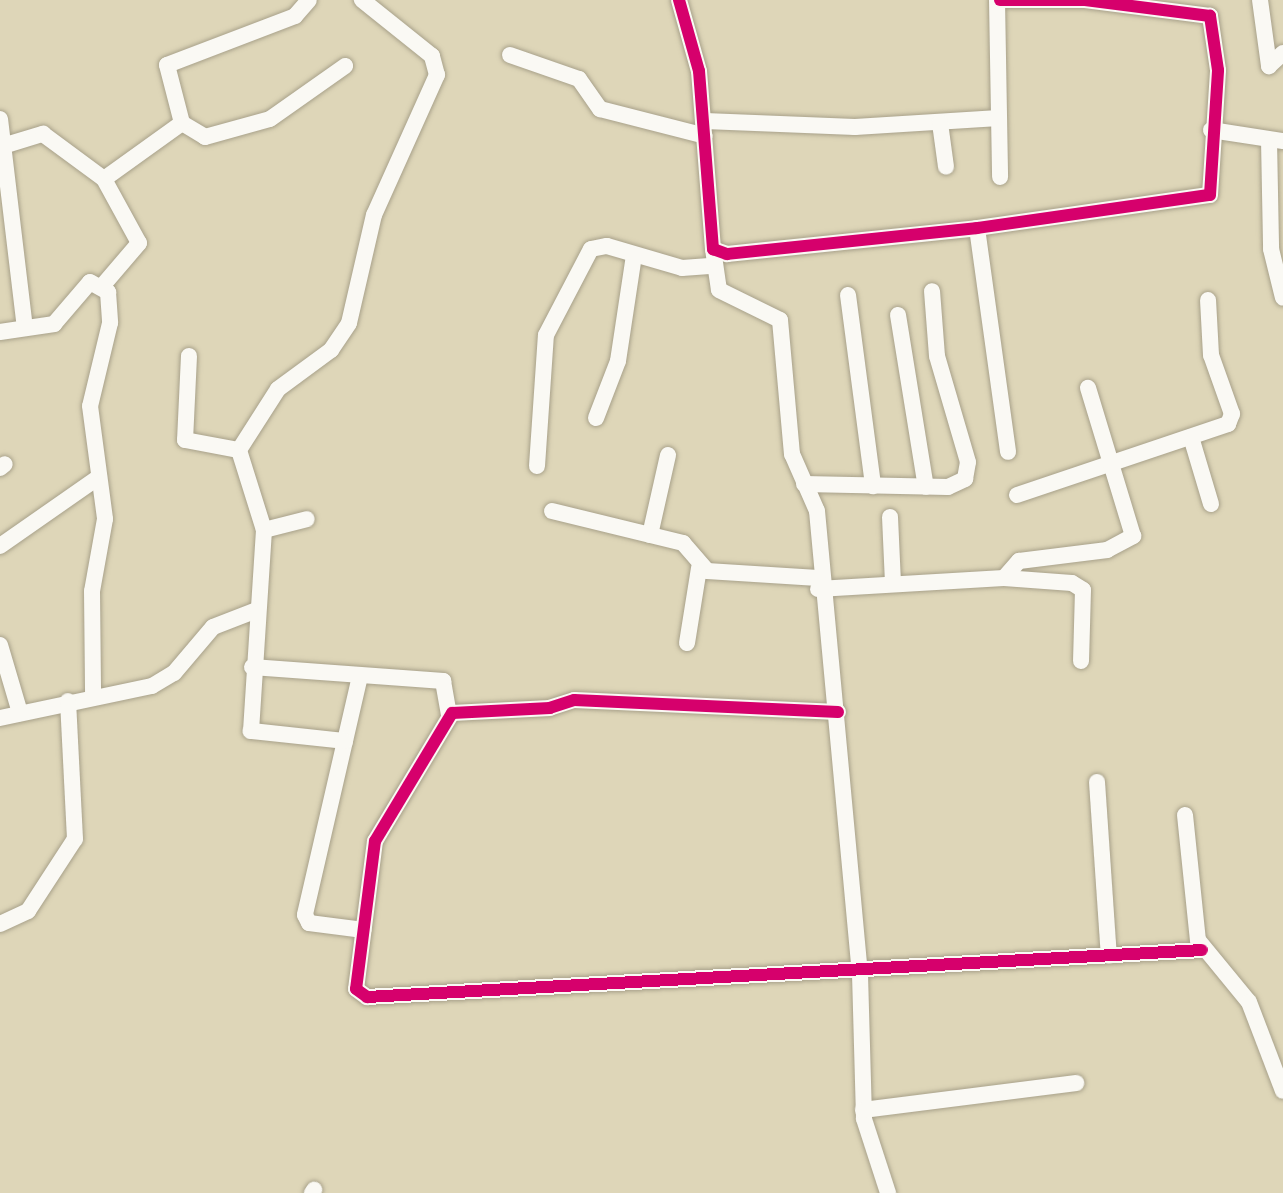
<!DOCTYPE html>
<style>
body{margin:0}
#map{position:relative;width:1283px;height:1193px;overflow:hidden;background:#ded6b8;font-family:"Work Sans",sans-serif}
div>[style]{position:absolute}
.roads{filter:drop-shadow(0 0 2px #a8a18a) drop-shadow(0 0 2px #a8a18a)}
.minor>*{height:16px;margin:-8px;padding:0 8px;transform-origin:8px;border-radius:8px;background:#faf9f4}
.cycleway>*{height:12px;margin:-6px;padding:0 6px;transform-origin:6px;border-radius:6px;background:#d6006c}
span{translate:-50% -50%;white-space:nowrap;text-align:center;line-height:1.15;-webkit-text-stroke:6px #fff;paint-order:stroke}
</style>
<div id="map">
<div class="roads">
<div class="minor">
<div style="left:679px;top:0;width:74px;rotate:74.3deg"></div>
<div style="left:699px;top:71px;width:179px;rotate:85.5deg"></div>
<div style="left:713px;top:249px;width:15px;rotate:20deg"></div>
<div style="left:727px;top:254px;width:251px;rotate:-5.9deg"></div>
<div style="left:977px;top:228px;width:235px;rotate:-8.1deg"></div>
<div style="left:1210px;top:195px;width:125px;rotate:-86.3deg"></div>
<div style="left:1218px;top:70px;width:55px;rotate:-98.4deg"></div>
<div style="left:1210px;top:16px;width:126px;rotate:-172.7deg"></div>
<div style="left:1085px;top:0;width:85px;rotate:180deg"></div>
<div style="left:997px;top:0;width:177px;rotate:89deg"></div>
<div style="left:1260px;top:0;width:67px;rotate:82.2deg"></div>
<div style="left:510px;top:55px;width:73px;rotate:19.2deg"></div>
<div style="left:579px;top:79px;width:37px;rotate:55deg"></div>
<div style="left:600px;top:109px;width:108px;rotate:14.4deg"></div>
<div style="left:1269px;top:66px;width:19px;rotate:-43deg"></div>
<div style="left:0;top:119px;width:210px;rotate:83.2deg"></div>
<div style="left:705px;top:121px;width:150px;rotate:2.3deg"></div>
<div style="left:855px;top:127px;width:144px;rotate:-3.6deg"></div>
<div style="left:182px;top:123px;width:27px;rotate:31deg"></div>
<div style="left:205px;top:137px;width:67px;rotate:-15.5deg"></div>
<div style="left:270px;top:119px;width:92px;rotate:-35.2deg"></div>
<div style="left:940px;top:123px;width:44px;rotate:82.2deg"></div>
<div style="left:1211px;top:130px;width:73px;rotate:8.7deg"></div>
<div style="left:1269px;top:140px;width:109px;rotate:88.9deg"></div>
<div style="left:1271px;top:249px;width:50px;rotate:76.2deg"></div>
<div style="left:6px;top:145px;width:39px;rotate:-17deg"></div>
<div style="left:43px;top:134px;width:76px;rotate:36.4deg"></div>
<div style="left:977px;top:228px;width:226px;rotate:82.1deg"></div>
<div style="left:713px;top:249px;width:41px;rotate:81.7deg"></div>
<div style="left:719px;top:290px;width:68px;rotate:26.2deg"></div>
<div style="left:780px;top:320px;width:135px;rotate:84.9deg"></div>
<div style="left:792px;top:454px;width:62px;rotate:66.3deg"></div>
<div style="left:817px;top:511px;width:465px;rotate:84.7deg"></div>
<div style="left:860px;top:974px;width:145px;rotate:88.4deg"></div>
<div style="left:864px;top:1119px;width:78px;rotate:72deg"></div>
<div style="left:104px;top:284px;width:54px;rotate:-49.5deg"></div>
<div style="left:139px;top:243px;width:73px;rotate:-118.7deg"></div>
<div style="left:104px;top:179px;width:96px;rotate:-35.7deg"></div>
<div style="left:182px;top:123px;width:60px;rotate:-104.5deg"></div>
<div style="left:167px;top:65px;width:137px;rotate:-20.9deg"></div>
<div style="left:295px;top:16px;width:21px;rotate:-49deg"></div>
<div style="left:848px;top:295px;width:193px;rotate:82.5deg"></div>
<div style="left:898px;top:315px;width:174px;rotate:80.8deg"></div>
<div style="left:0;top:332px;width:55px;rotate:-8.4deg"></div>
<div style="left:54px;top:324px;width:55px;rotate:-49.4deg"></div>
<div style="left:90px;top:282px;width:21px;rotate:29deg"></div>
<div style="left:108px;top:292px;width:31px;rotate:86deg"></div>
<div style="left:110px;top:323px;width:85px;rotate:103.5deg"></div>
<div style="left:90px;top:406px;width:114px;rotate:82.4deg"></div>
<div style="left:105px;top:519px;width:73px;rotate:100.2deg"></div>
<div style="left:92px;top:591px;width:104px;rotate:89.4deg"></div>
<div style="left:189px;top:356px;width:84px;rotate:92.7deg"></div>
<div style="left:185px;top:440px;width:55px;rotate:10.5deg"></div>
<div style="left:596px;top:418px;width:61px;rotate:-68.9deg"></div>
<div style="left:618px;top:361px;width:107px;rotate:-81.4deg"></div>
<div style="left:1191px;top:437px;width:70px;rotate:73.4deg"></div>
<div style="left:537px;top:466px;width:131px;rotate:-86.1deg"></div>
<div style="left:546px;top:335px;width:97px;rotate:-62.4deg"></div>
<div style="left:591px;top:249px;width:16px;rotate:-11deg"></div>
<div style="left:607px;top:246px;width:78px;rotate:16.3deg"></div>
<div style="left:682px;top:268px;width:31px;rotate:-4deg"></div>
<div style="left:0;top:468px;width:6px;rotate:-39deg"></div>
<div style="left:804px;top:484px;width:144px;rotate:1.2deg"></div>
<div style="left:948px;top:487px;width:19px;rotate:-25deg"></div>
<div style="left:965px;top:479px;width:17px;rotate:-80deg"></div>
<div style="left:968px;top:462px;width:110px;rotate:-106.3deg"></div>
<div style="left:937px;top:356px;width:65px;rotate:-94.4deg"></div>
<div style="left:1017px;top:495px;width:223px;rotate:-18.6deg"></div>
<div style="left:1228px;top:424px;width:11px;rotate:-68deg"></div>
<div style="left:1232px;top:414px;width:63px;rotate:-109.6deg"></div>
<div style="left:1211px;top:355px;width:55px;rotate:-93.1deg"></div>
<div style="left:552px;top:511px;width:135px;rotate:13.7deg"></div>
<div style="left:683px;top:543px;width:37px;rotate:49deg"></div>
<div style="left:707px;top:571px;width:111px;rotate:3.6deg"></div>
<div style="left:890px;top:517px;width:67px;rotate:87.4deg"></div>
<div style="left:264px;top:530px;width:44px;rotate:-14.3deg"></div>
<div style="left:650px;top:535px;width:82px;rotate:-77.3deg"></div>
<div style="left:0;top:546px;width:121px;rotate:-34.9deg"></div>
<div style="left:1004px;top:578px;width:23px;rotate:-49deg"></div>
<div style="left:1019px;top:561px;width:89px;rotate:-7.1deg"></div>
<div style="left:1107px;top:550px;width:30px;rotate:-28deg"></div>
<div style="left:1133px;top:536px;width:155px;rotate:-106.9deg"></div>
<div style="left:818px;top:589px;width:186px;rotate:-3.4deg"></div>
<div style="left:1004px;top:578px;width:68px;rotate:4.2deg"></div>
<div style="left:1072px;top:583px;width:13px;rotate:32deg"></div>
<div style="left:1083px;top:590px;width:71px;rotate:91.6deg"></div>
<div style="left:687px;top:643px;width:76px;rotate:-80.9deg"></div>
<div style="left:0;top:645px;width:71px;rotate:73.6deg"></div>
<div style="left:252px;top:667px;width:192px;rotate:4.2deg"></div>
<div style="left:443px;top:681px;width:35px;rotate:80deg"></div>
<div style="left:360px;top:676px;width:245px;rotate:103deg"></div>
<div style="left:305px;top:915px;width:9px;rotate:63deg"></div>
<div style="left:309px;top:923px;width:55px;rotate:7.3deg"></div>
<div style="left:838px;top:712px;width:264px;rotate:-177.4deg"></div>
<div style="left:574px;top:700px;width:25px;rotate:162deg"></div>
<div style="left:550px;top:708px;width:98px;rotate:177.1deg"></div>
<div style="left:452px;top:713px;width:149px;rotate:121deg"></div>
<div style="left:375px;top:841px;width:149px;rotate:97.3deg"></div>
<div style="left:356px;top:989px;width:14px;rotate:36deg"></div>
<div style="left:367px;top:997px;width:836px;rotate:-3.22deg"></div>
<div style="left:0;top:718px;width:155px;rotate:-11.9deg"></div>
<div style="left:152px;top:686px;width:26px;rotate:-31deg"></div>
<div style="left:174px;top:673px;width:60px;rotate:-49.7deg"></div>
<div style="left:213px;top:627px;width:47px;rotate:-21.1deg"></div>
<div style="left:345px;top:741px;width:95px;rotate:-173.9deg"></div>
<div style="left:251px;top:731px;width:201px;rotate:-86.3deg"></div>
<div style="left:264px;top:530px;width:84px;rotate:-107.4deg"></div>
<div style="left:239px;top:450px;width:72px;rotate:-57.4deg"></div>
<div style="left:278px;top:389px;width:66px;rotate:-36.3deg"></div>
<div style="left:331px;top:350px;width:32px;rotate:-56deg"></div>
<div style="left:349px;top:323px;width:111px;rotate:-77deg"></div>
<div style="left:374px;top:215px;width:154px;rotate:-65.8deg"></div>
<div style="left:437px;top:75px;width:20px;rotate:-105deg"></div>
<div style="left:432px;top:56px;width:90px;rotate:-141.3deg"></div>
<div style="left:1097px;top:782px;width:174px;rotate:86.1deg"></div>
<div style="left:1185px;top:815px;width:126px;rotate:84.1deg"></div>
<div style="left:1198px;top:940px;width:80px;rotate:50.6deg"></div>
<div style="left:1249px;top:1002px;width:95px;rotate:69.1deg"></div>
<div style="left:0;top:924px;width:31px;rotate:-25deg"></div>
<div style="left:28px;top:911px;width:86px;rotate:-56.9deg"></div>
<div style="left:75px;top:839px;width:138px;rotate:-92.9deg"></div>
<div style="left:863px;top:1110px;width:215px;rotate:-7.2deg"></div>
<div style="left:312px;top:1193px;width:4px;rotate:-56deg"></div>
</div>
</div>
<div class="cycleway">
<div style="left:679px;top:0;width:74px;rotate:74.3deg"></div>
<div style="left:699px;top:71px;width:179px;rotate:85.5deg"></div>
<div style="left:713px;top:249px;width:15px;rotate:20deg"></div>
<div style="left:727px;top:254px;width:251px;rotate:-5.9deg"></div>
<div style="left:977px;top:228px;width:235px;rotate:-8.1deg"></div>
<div style="left:1210px;top:195px;width:125px;rotate:-86.3deg"></div>
<div style="left:1218px;top:70px;width:55px;rotate:-98.4deg"></div>
<div style="left:1210px;top:16px;width:126px;rotate:-172.7deg"></div>
<div style="left:1085px;top:0;width:85px;rotate:180deg"></div>
<div style="left:838px;top:712px;width:264px;rotate:-177.4deg"></div>
<div style="left:574px;top:700px;width:25px;rotate:162deg"></div>
<div style="left:550px;top:708px;width:98px;rotate:177.1deg"></div>
<div style="left:452px;top:713px;width:149px;rotate:121deg"></div>
<div style="left:375px;top:841px;width:149px;rotate:97.3deg"></div>
<div style="left:356px;top:989px;width:14px;rotate:36deg"></div>
<div style="left:367px;top:997px;width:836px;rotate:-3.22deg"></div>
</div>
</div>
